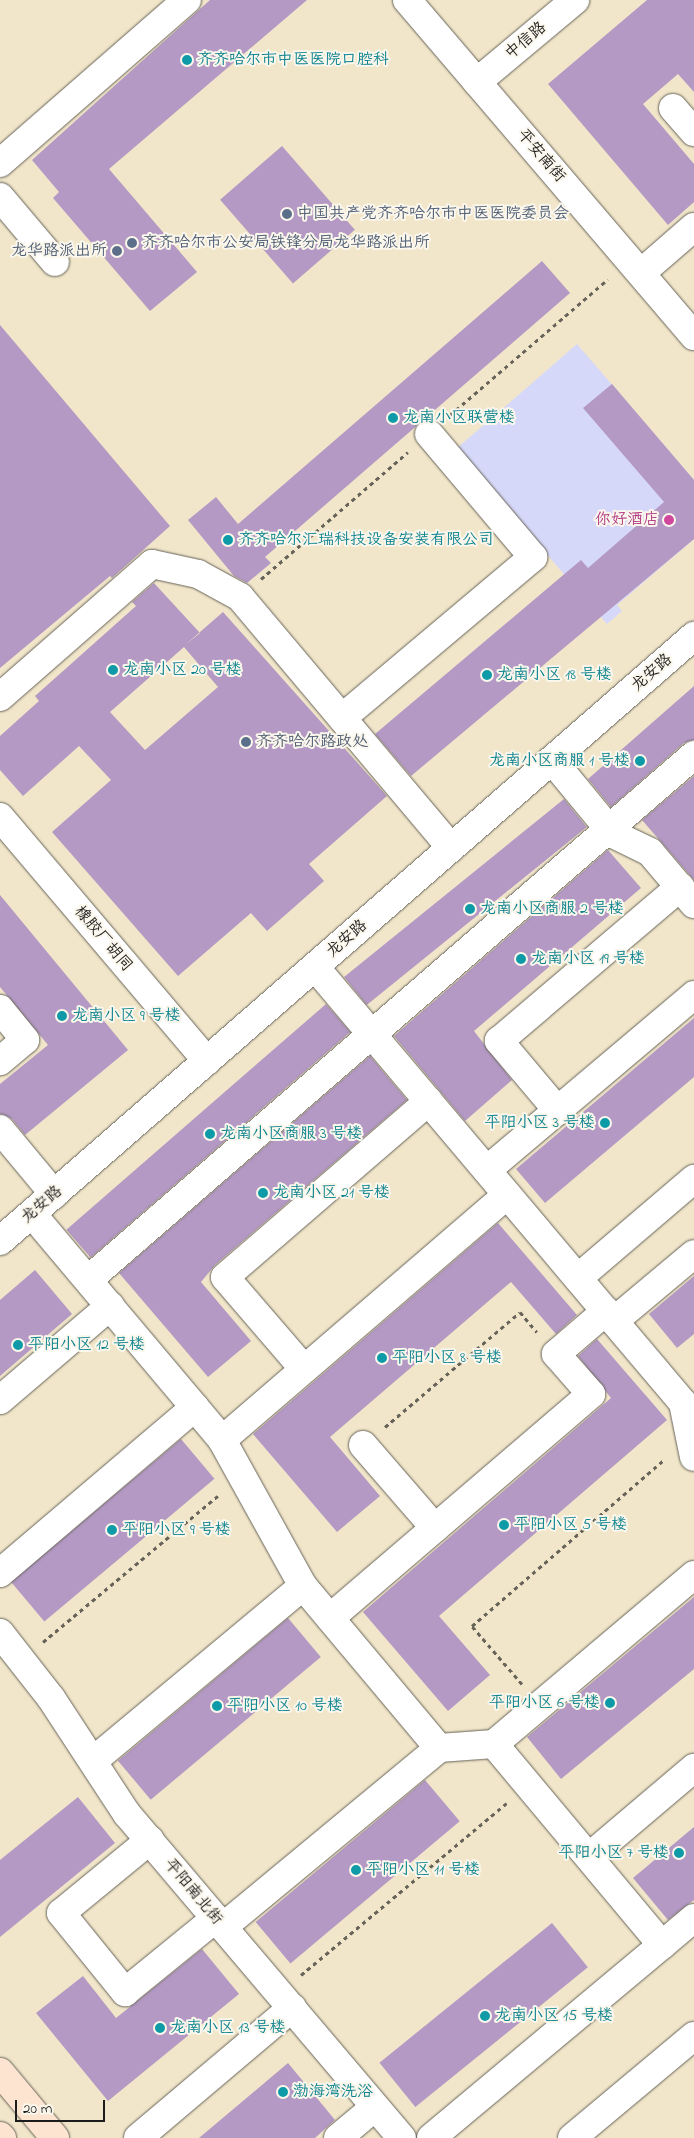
<!DOCTYPE html>
<meta charset="utf-8">
<style>
body{margin:0}
#map{position:relative;width:694px;height:2138px;overflow:hidden;background:#f1e6ca;font-family:"Indie Flower","LXGW WenKai TC",sans-serif}
div>[style]{position:absolute}
.built>*{inset:0;background:#d6d8f9}
.building>*{inset:0;background:#b399c3;transform-origin:0 0}
.path>*{height:3px;margin-top:-1.5px;transform-origin:0;background:repeating-linear-gradient(90deg,#676359 0 4px,transparent 0 8px)}
.roads{filter:drop-shadow(0 0 1px #676359) drop-shadow(0 0 1px #676359)}
.minor>*{height:28px;margin:-14px;padding:0 14px;transform-origin:14px;border-radius:14px;background:#fff}
.tertiary>*{height:28px;margin:-14px;padding:0 14px;transform-origin:14px;border-radius:14px;background:#fff}
.secondary>*{height:28px;margin:-14px;padding:0 14px;transform-origin:14px;border-radius:14px;background:#fde4d0}
.dots>*{width:14px;height:14px;translate:-50% -50%;box-sizing:border-box;border:2px solid #fbf7ec;border-radius:50%}
span{translate:-50% -50%;white-space:nowrap;text-align:center;line-height:1.15;-webkit-text-stroke:4px #fbf7ec;paint-order:stroke}
.street-label{font-size:16px;color:#1c1c1c}
.culture-label{font-size:16px;color:#0d838f}
.left{translate:0 -50%;text-align:left}
.right{translate:-100% -50%;text-align:right}
.service-label{font-size:16px;color:#4e5e75}
.hotel-label{font-size:16px;color:#b23c85}
.scale{position:absolute;left:15px;top:2100px;width:90px;height:22px;box-sizing:border-box;border:2px solid #1c1c1c;border-top:0;padding-left:6px;font-size:15px;line-height:18px;white-space:nowrap;color:#1c1c1c;-webkit-text-stroke:4px #fbf7ec;paint-order:stroke}
</style>
<div id="map">
<div class="built">
<div style="clip-path:polygon(577px 344px,694px 480px,694px 539px,617px 605px,622px 611px,607px 624px,456px 449px)"></div>
</div>
<div class="building">
<div style="clip-path:polygon(210px 0,307px 0,109px 169px,197px 272px,150px 311px,53px 198px,59px 192px,32px 160px)"></div>
<div style="clip-path:polygon(647px 0,694px 0,694px 92px,678px 74px,643px 104px,694px 164px,694px 202px,668px 225px,548px 84px)"></div>
<div style="left:282px;top:146px;width:111px;height:82px;rotate:49deg"></div>
<div style="clip-path:polygon(542px 261px,570px 293px,265px 557px,271px 563px,247px 583px,234px 576px,188px 520px,216px 497px,238px 524px)"></div>
<div style="clip-path:polygon(0 325px,170px 526px,112px 578px,110px 576px,0 668px)"></div>
<div style="clip-path:polygon(612px 384px,694px 480px,694px 539px,411px 776px,375px 734px,581px 560px,588px 568px,664px 502px,583px 408px)"></div>
<div style="clip-path:polygon(evenodd,154px 583px,200px 633px,185px 645px,223px 612px,387px 796px,309px 864px,324px 881px,267px 931px,251px 913px,178px 976px,52px 832px,111px 780px,79px 746px,23px 796px,0 770px,0 736px,39px 701px,35px 696px,136px 606px,132px 602px,154px 583px,184px 647px,218px 687px,145px 750px,110px 712px,184px 647px)"></div>
<div style="clip-path:polygon(694px 686px,694px 740px,684px 743px,611px 807px,588px 779px)"></div>
<div style="clip-path:polygon(694px 776px,694px 880px,642px 820px)"></div>
<div style="left:564px;top:799px;width:36px;height:283px;rotate:51deg"></div>
<div style="clip-path:polygon(608px 850px,641px 888px,474px 1031px,512px 1080px,465px 1121px,394px 1036px)"></div>
<div style="clip-path:polygon(0 895px,128px 1050px,25px 1135px,12px 1119px,0 1114px,0 1084px,48px 1045px,0 987px)"></div>
<div style="left:326px;top:1004px;width:37px;height:344px;rotate:49deg"></div>
<div style="clip-path:polygon(694px 1018px,694px 1077px,545px 1203px,516px 1169px)"></div>
<div style="clip-path:polygon(370px 1056px,407px 1100px,215px 1265px,201px 1282px,251px 1341px,208px 1377px,119px 1273px)"></div>
<div style="clip-path:polygon(498px 1223px,577px 1315px,556px 1334px,511px 1282px,330px 1437px,380px 1496px,337px 1532px,253px 1434px)"></div>
<div style="clip-path:polygon(35px 1270px,72px 1314px,0 1376px,0 1300px)"></div>
<div style="clip-path:polygon(694px 1276px,694px 1334px,677px 1348px,649px 1314px)"></div>
<div style="clip-path:polygon(597px 1339px,667px 1420px,439px 1616px,490px 1675px,448px 1711px,363px 1612px,611px 1398px,578px 1356px)"></div>
<div style="left:181px;top:1439px;width:52px;height:222px;rotate:50deg"></div>
<div style="clip-path:polygon(694px 1597px,694px 1669px,561px 1779px,527px 1737px)"></div>
<div style="left:288px;top:1618px;width:51px;height:222px;rotate:50deg"></div>
<div style="left:425px;top:1780px;width:54px;height:221px;rotate:50deg"></div>
<div style="clip-path:polygon(78px 1797px,115px 1843px,0 1937px,0 1860px)"></div>
<div style="clip-path:polygon(694px 1827px,694px 1900px,668px 1920px,633px 1878px)"></div>
<div style="left:552px;top:1923px;width:57px;height:222px;rotate:51deg"></div>
<div style="clip-path:polygon(202px 1949px,239px 1994px,108px 2101px,36px 2013px,83px 1976px,116px 2018px)"></div>
<div style="clip-path:polygon(288px 2063px,335px 2120px,326px 2128px,315px 2138px,199px 2138px)"></div>
</div>
<div class="path">
<div style="left:450px;top:415px;width:208px;rotate:-40.7deg"></div>
<div style="left:261px;top:579px;width:194px;rotate:-40.8deg"></div>
<div style="left:385px;top:1427px;width:177px;rotate:-40.4deg"></div>
<div style="left:520px;top:1312px;width:26px;rotate:50deg"></div>
<div style="left:43px;top:1642px;width:231px;rotate:-39.9deg"></div>
<div style="left:522px;top:1684px;width:77px;rotate:-130.8deg"></div>
<div style="left:472px;top:1626px;width:255px;rotate:-40.9deg"></div>
<div style="left:301px;top:1975px;width:268px;rotate:-39.9deg"></div>
</div>
<div class="roads">
<div class="minor">
<div style="left:477px;top:82px;width:128px;rotate:-39.9deg"></div>
<div style="left:673px;top:108px;width:32px;rotate:49deg"></div>
<div style="left:0;top:163px;width:248px;rotate:-41.1deg"></div>
<div style="left:0;top:197px;width:85px;rotate:49.8deg"></div>
<div style="left:641px;top:273px;width:70px;rotate:-41deg"></div>
<div style="left:0;top:697px;width:202px;rotate:-41.2deg"></div>
<div style="left:152px;top:564px;width:47px;rotate:12.3deg"></div>
<div style="left:198px;top:574px;width:48px;rotate:28.7deg"></div>
<div style="left:240px;top:597px;width:328px;rotate:49.9deg"></div>
<div style="left:342px;top:718px;width:250px;rotate:-40.1deg"></div>
<div style="left:533px;top:557px;width:161px;rotate:-130.2deg"></div>
<div style="left:552px;top:760px;width:96px;rotate:50.5deg"></div>
<div style="left:613px;top:834px;width:41px;rotate:25.9deg"></div>
<div style="left:650px;top:852px;width:68px;rotate:49.8deg"></div>
<div style="left:0;top:817px;width:320px;rotate:49.7deg"></div>
<div style="left:315px;top:967px;width:571px;rotate:49.83deg"></div>
<div style="left:683px;top:1403px;width:55px;rotate:78.5deg"></div>
<div style="left:0;top:1009px;width:40px;rotate:51deg"></div>
<div style="left:25px;top:1040px;width:33px;rotate:140deg"></div>
<div style="left:558px;top:1111px;width:92px;rotate:-130.1deg"></div>
<div style="left:499px;top:1041px;width:238px;rotate:-40.4deg"></div>
<div style="left:0;top:1129px;width:85px;rotate:50.3deg"></div>
<div style="left:487px;top:1170px;width:271px;rotate:-40.2deg"></div>
<div style="left:32px;top:1214px;width:295px;rotate:49.9deg"></div>
<div style="left:222px;top:1440px;width:167px;rotate:61deg"></div>
<div style="left:303px;top:1586px;width:212px;rotate:50deg"></div>
<div style="left:439px;top:1748px;width:55px;rotate:-4.2deg"></div>
<div style="left:494px;top:1744px;width:262px;rotate:-40.2deg"></div>
<div style="left:578px;top:1278px;width:153px;rotate:-40.5deg"></div>
<div style="left:88px;top:1280px;width:802px;rotate:-40.9deg"></div>
<div style="left:614px;top:1321px;width:104px;rotate:-39.9deg"></div>
<div style="left:304px;top:1369px;width:121px;rotate:-130.7deg"></div>
<div style="left:225px;top:1277px;width:269px;rotate:-40.8deg"></div>
<div style="left:0;top:1400px;width:145px;rotate:-40.5deg"></div>
<div style="left:222px;top:1440px;width:376px;rotate:-40.7deg"></div>
<div style="left:363px;top:1445px;width:110px;rotate:49.1deg"></div>
<div style="left:0;top:1573px;width:256px;rotate:-40.4deg"></div>
<div style="left:330px;top:1618px;width:344px;rotate:-40.6deg"></div>
<div style="left:591px;top:1394px;width:53px;rotate:-131.2deg"></div>
<div style="left:556px;top:1354px;width:66px;rotate:-40.7deg"></div>
<div style="left:0;top:1633px;width:83px;rotate:51.9deg"></div>
<div style="left:51px;top:1698px;width:139px;rotate:56.8deg"></div>
<div style="left:127px;top:1814px;width:425px;rotate:49.7deg"></div>
<div style="left:93px;top:1761px;width:273px;rotate:-39.8deg"></div>
<div style="left:150px;top:1840px;width:115px;rotate:140.6deg"></div>
<div style="left:61px;top:1913px;width:102px;rotate:51deg"></div>
<div style="left:125px;top:1992px;width:117px;rotate:-39.1deg"></div>
<div style="left:589px;top:1857px;width:138px;rotate:-40.3deg"></div>
<div style="left:223px;top:1927px;width:281px;rotate:-39.6deg"></div>
<div style="left:662px;top:1945px;width:42px;rotate:-40.2deg"></div>
<div style="left:138px;top:2138px;width:202px;rotate:-40.2deg"></div>
<div style="left:338px;top:2138px;width:48px;rotate:-40deg"></div>
<div style="left:431px;top:2138px;width:301px;rotate:-39.9deg"></div>
<div style="left:662px;top:1945px;width:262px;rotate:-129.9deg"></div>
<div style="left:572px;top:2138px;width:159px;rotate:-39.9deg"></div>
</div>
<div class="tertiary">
<div style="left:407px;top:0;width:442px;rotate:49.5deg"></div>
<div style="left:0;top:1241px;width:921px;rotate:-41.08deg"></div>
</div>
<div class="secondary">
<div style="left:0;top:2072px;width:86px;rotate:50.2deg"></div>
<div style="left:0;top:2136px;width:3px;rotate:45deg"></div>
</div>
</div>
<div class="dots">
<div style="left:187px;top:60px;background:#0f9aa8"></div>
<div style="left:287px;top:214px;background:#5c6f8a"></div>
<div style="left:132px;top:243px;background:#5c6f8a"></div>
<div style="left:117px;top:251px;background:#5c6f8a"></div>
<div style="left:393px;top:418px;background:#0f9aa8"></div>
<div style="left:669px;top:520px;background:#d1479c"></div>
<div style="left:228px;top:540px;background:#0f9aa8"></div>
<div style="left:113px;top:670px;background:#0f9aa8"></div>
<div style="left:487px;top:675px;background:#0f9aa8"></div>
<div style="left:246px;top:742px;background:#5c6f8a"></div>
<div style="left:640px;top:761px;background:#0f9aa8"></div>
<div style="left:470px;top:909px;background:#0f9aa8"></div>
<div style="left:521px;top:959px;background:#0f9aa8"></div>
<div style="left:62px;top:1016px;background:#0f9aa8"></div>
<div style="left:605px;top:1123px;background:#0f9aa8"></div>
<div style="left:210px;top:1134px;background:#0f9aa8"></div>
<div style="left:263px;top:1193px;background:#0f9aa8"></div>
<div style="left:18px;top:1345px;background:#0f9aa8"></div>
<div style="left:382px;top:1358px;background:#0f9aa8"></div>
<div style="left:504px;top:1525px;background:#0f9aa8"></div>
<div style="left:112px;top:1530px;background:#0f9aa8"></div>
<div style="left:610px;top:1703px;background:#0f9aa8"></div>
<div style="left:217px;top:1706px;background:#0f9aa8"></div>
<div style="left:679px;top:1853px;background:#0f9aa8"></div>
<div style="left:356px;top:1870px;background:#0f9aa8"></div>
<div style="left:485px;top:2016px;background:#0f9aa8"></div>
<div style="left:160px;top:2028px;background:#0f9aa8"></div>
<div style="left:283px;top:2092px;background:#0f9aa8"></div>
</div>
<div class="street-label">
<span style="left:526px;top:41px;rotate:-40deg">中信路</span>
<span style="left:541px;top:156px;rotate:49deg">平安南街</span>
<span style="left:652px;top:673px;rotate:-41deg">龙安路</span>
<span style="left:103px;top:939px;rotate:50deg">橡胶厂胡同</span>
<span style="left:347px;top:939px;rotate:-41deg">龙安路</span>
<span style="left:42px;top:1205px;rotate:-41deg">龙安路</span>
<span style="left:193px;top:1892px;rotate:50deg">平阳南北街</span>
</div>
<div class="culture-label">
<span class="left" style="left:197px;top:60px">齐齐哈尔市中医医院口腔科</span>
<span class="left" style="left:403px;top:418px">龙南小区联营楼</span>
<span class="left" style="left:238px;top:540px">齐齐哈尔汇瑞科技设备安装有限公司</span>
<span class="left" style="left:123px;top:670px">龙南小区 20 号楼</span>
<span class="left" style="left:497px;top:675px">龙南小区 18 号楼</span>
<span class="right" style="left:630px;top:761px">龙南小区商服 1 号楼</span>
<span class="left" style="left:480px;top:909px">龙南小区商服 2 号楼</span>
<span class="left" style="left:531px;top:959px">龙南小区 19 号楼</span>
<span class="left" style="left:72px;top:1016px">龙南小区 9 号楼</span>
<span class="right" style="left:595px;top:1123px">平阳小区 3 号楼</span>
<span class="left" style="left:220px;top:1134px">龙南小区商服 3 号楼</span>
<span class="left" style="left:273px;top:1193px">龙南小区 21 号楼</span>
<span class="left" style="left:28px;top:1345px">平阳小区 12 号楼</span>
<span class="left" style="left:392px;top:1358px">平阳小区 8 号楼</span>
<span class="left" style="left:514px;top:1525px">平阳小区 5 号楼</span>
<span class="left" style="left:122px;top:1530px">平阳小区 9 号楼</span>
<span class="right" style="left:600px;top:1703px">平阳小区 6 号楼</span>
<span class="left" style="left:227px;top:1706px">平阳小区 10 号楼</span>
<span class="right" style="left:669px;top:1853px">平阳小区 7 号楼</span>
<span class="left" style="left:366px;top:1870px">平阳小区 11 号楼</span>
<span class="left" style="left:495px;top:2016px">龙南小区 15 号楼</span>
<span class="left" style="left:170px;top:2028px">龙南小区 13 号楼</span>
<span class="left" style="left:293px;top:2092px">渤海湾洗浴</span>
</div>
<div class="service-label">
<span class="left" style="left:297px;top:214px">中国共产党齐齐哈尔市中医医院委员会</span>
<span class="left" style="left:142px;top:243px">齐齐哈尔市公安局铁锋分局龙华路派出所</span>
<span class="right" style="left:107px;top:251px">龙华路派出所</span>
<span class="left" style="left:256px;top:742px">齐齐哈尔路政处</span>
</div>
<div class="hotel-label">
<span class="right" style="left:659px;top:520px">你好酒店</span>
</div>
<div class="scale">20 m</div>
</div>
